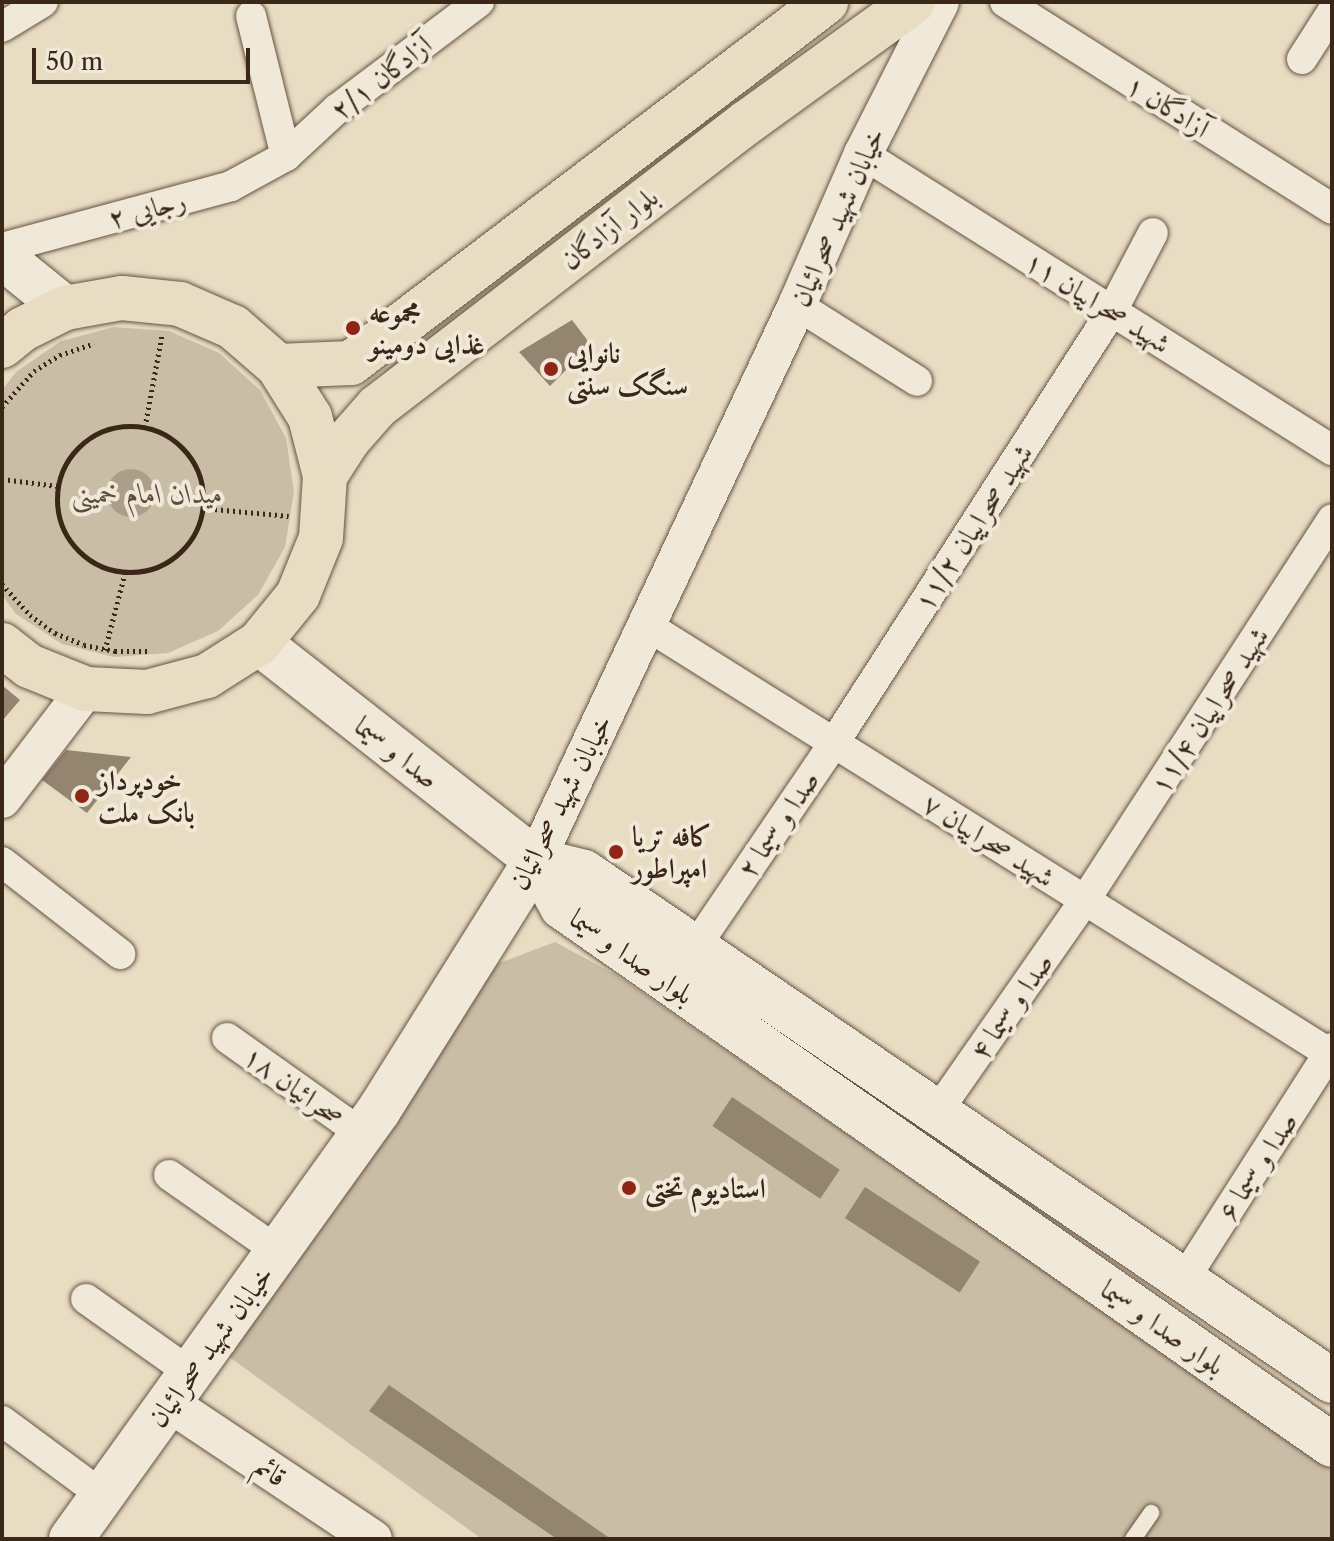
<!DOCTYPE html>
<meta charset="utf-8">
<style>
body{margin:0}
#map{position:relative;width:1334px;height:1541px;overflow:hidden;background:#e8dcc3;font-family:"Libre Caslon Text",Amiri,serif}
div>[style]{position:absolute}
.green>*{inset:0;background:#cabda6}
.water>*{inset:0;background:#ad9e89}
.round{border-radius:50%}
.building>*{inset:0;background:#948570;transform-origin:0 0}
.path>*{height:5px;margin-top:-2.5px;transform-origin:0;background:repeating-linear-gradient(90deg,#3a2717 0 2px,transparent 0 6px)}
.path>.ring{margin:-2.5px;padding:0;box-sizing:content-box;background:none;border:5px solid #3a2717;border-radius:50%}
.roads{filter:drop-shadow(0 0 2px #665442) drop-shadow(0 0 2px #665442)}
.service>*{height:16px;margin:-8px;padding:0 8px;transform-origin:8px;border-radius:8px;background:#f0e8d8}
.minor>*{height:30px;margin:-15px;padding:0 15px;transform-origin:15px;border-radius:15px;background:#f0e8d8}
.tertiary>*{height:38px;margin:-19px;padding:0 19px;transform-origin:19px;border-radius:19px;background:#f0e8d8}
.secondary>*{height:44px;margin:-22px;padding:0 22px;transform-origin:22px;border-radius:22px;background:#f0e8d8}
.primary>*{height:44px;margin:-22px;padding:0 22px;transform-origin:22px;border-radius:22px;background:#e8dcc3}
.dots>*{width:22px;height:22px;translate:-50% -50%;box-sizing:border-box;border:4px solid #f0e8d8;border-radius:50%}
span{translate:-50% -50%;white-space:nowrap;text-align:center;line-height:1.15;-webkit-text-stroke:8px #f0e8d8;paint-order:stroke}
.street-label{font-size:28px;color:#3a2717}
.poi-label{font-size:28px;color:#3a2717;font-weight:700}
.left{translate:0 -50%;text-align:left}
.park-label{font-size:28px;color:#5e4c3b;font-style:italic}
.frame{position:absolute;inset:0;border:4px solid #3a2717;pointer-events:none}
.scale{position:absolute;left:32px;top:48px;width:218px;height:36px;box-sizing:border-box;border:4px solid #3a2717;border-top:0;padding-left:10px;font-size:24px;line-height:28px;white-space:nowrap;color:#3a2717;-webkit-text-stroke:6px #f0e8d8;paint-order:stroke}
</style>
<div id="map">
<div class="green">
<div style="clip-path:polygon(716px 109px,721px 115px,387px 381px,384px 372px,432px 326px)"></div>
<div style="clip-path:polygon(114px 327px,169px 331px,219px 353px,260px 390px,286px 438px,294px 492px,285px 547px,258px 595px,218px 631px,168px 653px,114px 657px,62px 644px,16px 614px,2px 595px,2px 390px,16px 372px,61px 341px)"></div>
<div style="clip-path:polygon(555px 942px,618px 976px,1332px 1469px,1332px 1539px,482px 1539px,218px 1349px,467px 997px,499px 963px)"></div>
</div>
<div class="water">
<div class="round" style="left:107px;top:469px;width:48px;height:48px"></div>
</div>
<div class="building">
<div style="clip-path:polygon(572px 320px,591px 345px,550px 386px,519px 352px)"></div>
<div style="clip-path:polygon(2px 685px,20px 700px,2px 721px)"></div>
<div style="clip-path:polygon(66px 750px,131px 757px,87px 813px,42px 780px)"></div>
<div style="left:732px;top:1097px;width:130px;height:35px;rotate:34deg"></div>
<div style="left:865px;top:1187px;width:137px;height:37px;rotate:33deg"></div>
<div style="clip-path:polygon(389px 1385px,611px 1539px,557px 1539px,369px 1411px)"></div>
</div>
<div class="path">
<div style="left:2px;top:407px;width:48px;rotate:-48.4deg"></div>
<div style="left:34px;top:371px;width:31px;rotate:-32deg"></div>
<div style="left:60px;top:355px;width:36px;rotate:-19deg"></div>
<div class="ring" style="left:57px;top:426px;width:141px;height:141px"></div>
<div style="left:145px;top:427px;width:94px;rotate:-79.5deg"></div>
<div style="left:2px;top:479px;width:56px;rotate:7.1deg"></div>
<div style="left:203px;top:508px;width:86px;rotate:5.3deg"></div>
<div style="left:2px;top:584px;width:42px;rotate:47.9deg"></div>
<div style="left:30px;top:615px;width:31px;rotate:36deg"></div>
<div style="left:55px;top:633px;width:31px;rotate:22deg"></div>
<div style="left:84px;top:645px;width:32px;rotate:11deg"></div>
<div style="left:115px;top:651px;width:34px"></div>
<div style="left:105px;top:650px;width:80px;rotate:-75.4deg"></div>
</div>
<div class="roads">
<div class="service">
<div style="left:1133px;top:1539px;width:32px;rotate:-55deg"></div>
</div>
<div class="minor">
<div style="left:1005px;top:2px;width:387px;rotate:32.3deg"></div>
<div style="left:251px;top:16px;width:144px;rotate:76deg"></div>
<div style="left:2px;top:27px;width:48px;rotate:-31.4deg"></div>
<div style="left:1302px;top:59px;width:56px;rotate:-57.4deg"></div>
<div style="left:863px;top:154px;width:555px;rotate:32.26deg"></div>
<div style="left:2px;top:248px;width:237px;rotate:-15.1deg"></div>
<div style="left:231px;top:186px;width:63px;rotate:-28.6deg"></div>
<div style="left:286px;top:156px;width:69px;rotate:-42.7deg"></div>
<div style="left:337px;top:109px;width:178px;rotate:-37deg"></div>
<div style="left:797px;top:305px;width:142px;rotate:32.3deg"></div>
<div style="left:646px;top:625px;width:810px;rotate:32.08deg"></div>
<div style="left:2px;top:862px;width:150px;rotate:37.9deg"></div>
<div style="left:696px;top:946px;width:245px;rotate:-55.8deg"></div>
<div style="left:834px;top:743px;width:514px;rotate:-57.24deg"></div>
<div style="left:1112px;top:311px;width:88px;rotate:-62.3deg"></div>
<div style="left:227px;top:1038px;width:166px;rotate:35.4deg"></div>
<div style="left:937px;top:1112px;width:259px;rotate:-55.1deg"></div>
<div style="left:1085px;top:900px;width:454px;rotate:-57deg"></div>
<div style="left:169px;top:1175px;width:134px;rotate:35deg"></div>
<div style="left:1185px;top:1278px;width:273px;rotate:-57.4deg"></div>
<div style="left:86px;top:1299px;width:130px;rotate:35.3deg"></div>
<div style="left:2px;top:1421px;width:124px;rotate:36.5deg"></div>
</div>
<div class="tertiary">
<div style="left:2px;top:799px;width:138px;rotate:-52.6deg"></div>
<div style="left:536px;top:860px;width:613px;rotate:-64.81deg"></div>
<div style="left:797px;top:305px;width:165px;rotate:-66.4deg"></div>
<div style="left:863px;top:154px;width:170px;rotate:-63.1deg"></div>
<div style="left:169px;top:1403px;width:245px;rotate:33.7deg"></div>
</div>
<div class="secondary">
<div style="left:2px;top:257px;width:81px;rotate:39deg"></div>
<div style="left:259px;top:643px;width:352px;rotate:38.1deg"></div>
<div style="left:536px;top:860px;width:54px;rotate:61deg"></div>
<div style="left:562px;top:907px;width:939px;rotate:34.94deg"></div>
<div style="left:536px;top:860px;width:49px;rotate:14deg"></div>
<div style="left:584px;top:872px;width:905px;rotate:34.23deg"></div>
<div style="left:71px;top:1539px;width:528px;rotate:-54.32deg"></div>
<div style="left:379px;top:1110px;width:295px;rotate:-57.9deg"></div>
</div>
<div class="primary">
<div style="left:2px;top:346px;width:27px;rotate:-39deg"></div>
<div style="left:23px;top:329px;width:47px;rotate:-26.6deg"></div>
<div style="left:65px;top:308px;width:58px;rotate:-10deg"></div>
<div style="left:122px;top:298px;width:58px;rotate:5.9deg"></div>
<div style="left:180px;top:304px;width:58px;rotate:23.5deg"></div>
<div style="left:233px;top:327px;width:60px;rotate:40.9deg"></div>
<div style="left:278px;top:366px;width:60px;rotate:57.9deg"></div>
<div style="left:310px;top:417px;width:61px;rotate:75.7deg"></div>
<div style="left:325px;top:476px;width:62px;rotate:93.7deg"></div>
<div style="left:321px;top:538px;width:61px;rotate:112deg"></div>
<div style="left:298px;top:595px;width:62px;rotate:129.1deg"></div>
<div style="left:259px;top:643px;width:62px;rotate:147.6deg"></div>
<div style="left:207px;top:676px;width:62px;rotate:165.1deg"></div>
<div style="left:147px;top:692px;width:61px;rotate:-177.2deg"></div>
<div style="left:86px;top:689px;width:61px;rotate:-158deg"></div>
<div style="left:29px;top:666px;width:34px;rotate:-142deg"></div>
<div style="left:278px;top:366px;width:73px;rotate:-2.4deg"></div>
<div style="left:351px;top:363px;width:597px;rotate:-37.23deg"></div>
<div style="left:325px;top:476px;width:43px;rotate:-57.4deg"></div>
<div style="left:348px;top:440px;width:44px;rotate:-48.7deg"></div>
<div style="left:377px;top:407px;width:466px;rotate:-37.6deg"></div>
<div style="left:746px;top:123px;width:206px;rotate:-35.9deg"></div>
</div>
</div>
<div class="dots">
<div style="left:353px;top:328px;background:#8f2418"></div>
<div style="left:551px;top:369px;background:#8f2418"></div>
<div style="left:82px;top:796px;background:#8f2418"></div>
<div style="left:616px;top:852px;background:#8f2418"></div>
<div style="left:629px;top:1188px;background:#8f2418"></div>
</div>
<div class="street-label">
<span style="left:381px;top:77px;rotate:-38deg">آزادگان ۲/۱</span>
<span style="left:1168px;top:106px;rotate:32deg">آزادگان ۱</span>
<span style="left:147px;top:209px;rotate:-15deg">رجایی ۲</span>
<span style="left:837px;top:217px;rotate:-66deg">خیابان شهید صحرائیان</span>
<span style="left:609px;top:228px;rotate:-38deg">بلوار آزادگان</span>
<span style="left:1098px;top:302px;rotate:32deg">شهید صحراییان ۱۱</span>
<span style="left:973px;top:527px;rotate:-57deg">شهید صحراییان ۱۱/۲</span>
<span style="left:1209px;top:710px;rotate:-57deg">شهید صحراییان ۱۱/۴</span>
<span style="left:397px;top:752px;rotate:38deg">صدا و سیما</span>
<span style="left:560px;top:802px;rotate:-63deg">خیابان شهید صحرائیان</span>
<span style="left:778px;top:824px;rotate:-56deg">صدا و سیما ۲</span>
<span style="left:989px;top:840px;rotate:32deg">شهید صحراییان ۷</span>
<span style="left:632px;top:956px;rotate:35deg">بلوار صدا و سیما</span>
<span style="left:1011px;top:1006px;rotate:-55deg">صدا و سیما ۴</span>
<span style="left:294px;top:1086px;rotate:36deg">صحرائیان ۱۸</span>
<span style="left:1257px;top:1166px;rotate:-57deg">صدا و سیما ۶</span>
<span style="left:1163px;top:1327px;rotate:35deg">بلوار صدا و سیما</span>
<span style="left:210px;top:1346px;rotate:-54deg">خیابان شهید صحرائیان</span>
<span style="left:271px;top:1471px;rotate:34deg">قائم</span>
</div>
<div class="poi-label">
<span class="left" style="left:369px;top:328px">مجموعه<br>غذایى دومینو</span>
<span class="left" style="left:567px;top:369px">نانوایی<br>سنگک سنتی</span>
<span class="left" style="left:98px;top:796px">خودپرداز<br>بانک ملت</span>
<span class="left" style="left:632px;top:852px">کافه تریا<br>امپراطور</span>
<span class="left" style="left:645px;top:1188px">استادیوم تختی</span>
</div>
<div class="park-label">
<span style="left:147px;top:493px">میدان امام خمینی</span>
</div>
<div class="frame"></div>
<div class="scale">50 m</div>
</div>
